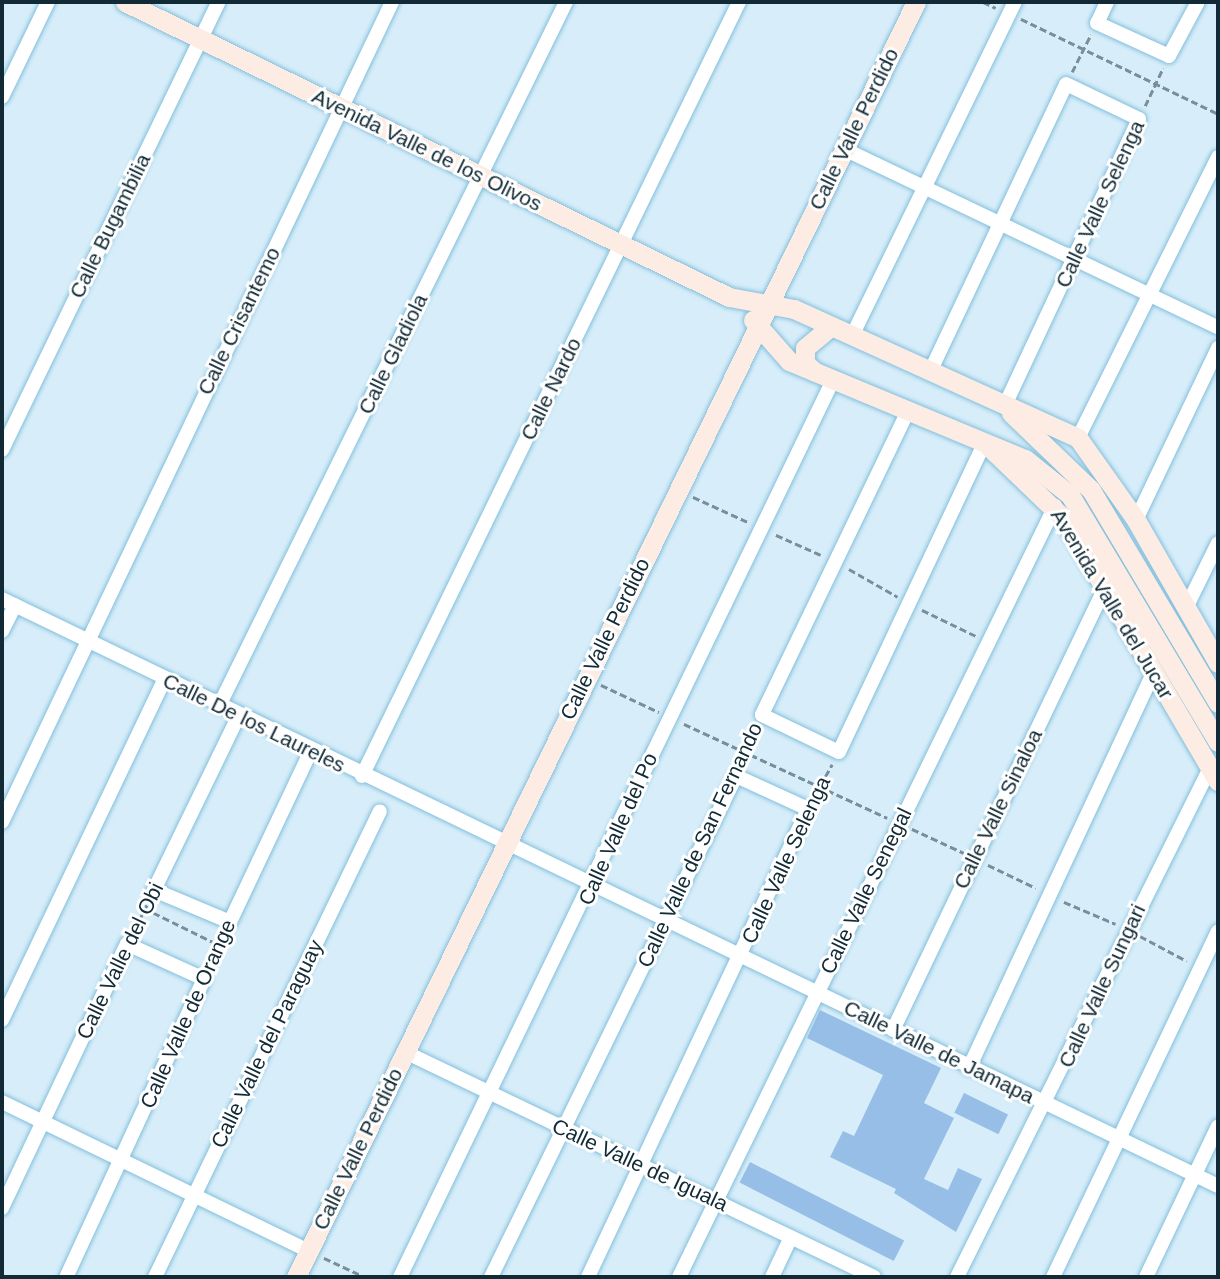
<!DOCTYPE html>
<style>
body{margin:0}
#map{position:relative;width:1220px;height:1279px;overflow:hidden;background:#d7eefa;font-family:Helvetica,sans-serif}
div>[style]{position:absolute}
.building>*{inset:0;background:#96bee7;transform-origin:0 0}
.path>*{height:2.5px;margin-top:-1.25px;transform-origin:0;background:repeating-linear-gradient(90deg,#778f9a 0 7px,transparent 0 10.5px)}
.roads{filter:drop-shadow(0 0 2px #84bfdc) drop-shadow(0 0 2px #84bfdc)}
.street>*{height:14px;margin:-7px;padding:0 7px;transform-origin:7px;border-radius:7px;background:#fff}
.secondary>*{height:19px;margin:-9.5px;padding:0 9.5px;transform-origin:9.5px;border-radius:9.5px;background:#fcece3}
span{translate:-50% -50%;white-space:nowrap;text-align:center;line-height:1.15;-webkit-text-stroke:6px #fff;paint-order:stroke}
.street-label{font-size:21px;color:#112a35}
.frame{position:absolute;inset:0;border:4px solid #112a35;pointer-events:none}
</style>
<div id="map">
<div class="building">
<div style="clip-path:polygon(820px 1010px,941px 1068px,924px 1103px,954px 1118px,924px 1179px,948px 1190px,958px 1168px,982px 1179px,956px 1232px,894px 1193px,896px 1189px,830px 1157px,843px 1131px,854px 1136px,883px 1075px,807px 1038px)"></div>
<div style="left:964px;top:1093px;width:49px;height:22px;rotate:26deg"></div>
<div style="left:750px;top:1162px;width:173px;height:23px;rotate:27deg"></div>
</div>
<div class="path">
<div style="left:983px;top:2px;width:14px;rotate:25deg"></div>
<div style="left:1021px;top:19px;width:219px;rotate:25.7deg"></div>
<div style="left:1072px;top:72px;width:42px;rotate:-63.4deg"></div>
<div style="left:1145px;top:106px;width:42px;rotate:-64.7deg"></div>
<div style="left:693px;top:497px;width:60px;rotate:24.4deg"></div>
<div style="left:776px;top:535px;width:49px;rotate:24deg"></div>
<div style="left:849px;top:569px;width:56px;rotate:29.7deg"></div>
<div style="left:922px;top:610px;width:60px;rotate:25.7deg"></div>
<div style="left:601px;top:685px;width:64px;rotate:25deg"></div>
<div style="left:684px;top:724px;width:224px;rotate:24.8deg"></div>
<div style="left:742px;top:763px;width:39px;rotate:-67deg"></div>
<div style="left:815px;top:795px;width:35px;rotate:-61deg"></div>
<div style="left:912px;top:829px;width:57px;rotate:24.8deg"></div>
<div style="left:988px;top:865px;width:53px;rotate:25.6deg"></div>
<div style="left:1064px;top:902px;width:56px;rotate:22.9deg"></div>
<div style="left:144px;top:908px;width:84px;rotate:26.3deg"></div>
<div style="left:134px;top:930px;width:31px;rotate:-63deg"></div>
<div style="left:1140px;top:936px;width:53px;rotate:28deg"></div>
<div style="left:209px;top:967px;width:35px;rotate:-65deg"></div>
<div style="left:324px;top:1258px;width:45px;rotate:24.9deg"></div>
</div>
<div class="roads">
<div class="street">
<div style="left:1107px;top:2px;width:23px;rotate:115deg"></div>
<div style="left:1097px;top:23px;width:79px;rotate:24.6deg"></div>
<div style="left:1169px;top:56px;width:61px;rotate:-61.8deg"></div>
<div style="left:2px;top:97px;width:106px;rotate:-64.2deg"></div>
<div style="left:844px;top:149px;width:414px;rotate:25.5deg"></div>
<div style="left:852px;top:336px;width:372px;rotate:-64deg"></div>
<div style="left:930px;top:372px;width:318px;rotate:-64.7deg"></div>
<div style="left:1066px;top:84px;width:81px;rotate:25.6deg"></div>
<div style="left:1139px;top:119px;width:318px;rotate:115.1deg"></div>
<div style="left:908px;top:411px;width:337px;rotate:115.7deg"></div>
<div style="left:762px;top:715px;width:85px;rotate:25.7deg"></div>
<div style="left:839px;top:752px;width:343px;rotate:-64.8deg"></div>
<div style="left:1078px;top:438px;width:314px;rotate:-63.5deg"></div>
<div style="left:2px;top:450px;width:498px;rotate:-64.2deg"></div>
<div style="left:1136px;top:520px;width:191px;rotate:-64.5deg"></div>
<div style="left:2px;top:599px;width:1350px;rotate:25.77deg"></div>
<div style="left:1186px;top:608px;width:72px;rotate:-63.8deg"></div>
<div style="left:2px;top:631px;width:29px;rotate:-63deg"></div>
<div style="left:219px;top:706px;width:785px;rotate:-63.76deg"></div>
<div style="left:239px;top:715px;width:195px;rotate:115.9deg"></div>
<div style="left:154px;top:890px;width:82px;rotate:22.8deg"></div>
<div style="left:230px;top:922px;width:189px;rotate:-64.7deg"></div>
<div style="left:362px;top:776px;width:861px;rotate:-64.03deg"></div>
<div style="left:2px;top:822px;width:908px;rotate:-64.56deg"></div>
<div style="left:2px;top:1020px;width:378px;rotate:-64.5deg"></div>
<div style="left:893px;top:1030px;width:489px;rotate:-64.4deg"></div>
<div style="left:405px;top:1052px;width:520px;rotate:25.63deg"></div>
<div style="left:969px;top:1068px;width:437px;rotate:-65deg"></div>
<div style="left:2px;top:1102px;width:341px;rotate:25.9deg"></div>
<div style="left:2px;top:1208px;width:292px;rotate:-64.7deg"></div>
<div style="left:127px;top:944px;width:85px;rotate:24.4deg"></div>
<div style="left:204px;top:979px;width:328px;rotate:114.8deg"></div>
<div style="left:155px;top:1277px;width:517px;rotate:-64.23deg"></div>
<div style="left:400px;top:1277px;width:996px;rotate:-64.23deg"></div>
<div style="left:491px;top:1277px;width:558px;rotate:-63.94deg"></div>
<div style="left:736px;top:776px;width:79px;rotate:24.6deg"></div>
<div style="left:808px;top:809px;width:517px;rotate:115.18deg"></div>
<div style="left:679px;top:1277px;width:858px;rotate:-64deg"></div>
<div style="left:772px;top:1277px;width:44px;rotate:-64.6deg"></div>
<div style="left:957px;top:1277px;width:566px;rotate:-63.57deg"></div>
<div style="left:1053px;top:1277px;width:383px;rotate:-64.5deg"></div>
<div style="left:1146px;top:1277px;width:167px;rotate:-64.5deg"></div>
</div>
<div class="secondary">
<div style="left:125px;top:2px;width:672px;rotate:26.03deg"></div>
<div style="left:729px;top:297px;width:66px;rotate:10.5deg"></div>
<div style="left:794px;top:309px;width:312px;rotate:24.4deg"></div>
<div style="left:1078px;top:438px;width:100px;rotate:54.7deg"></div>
<div style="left:1136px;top:520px;width:165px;rotate:60.2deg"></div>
<div style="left:753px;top:320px;width:55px;rotate:48.7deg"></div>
<div style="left:789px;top:361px;width:256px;rotate:22.6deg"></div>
<div style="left:1025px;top:459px;width:58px;rotate:38.7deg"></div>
<div style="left:1070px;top:495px;width:288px;rotate:59.1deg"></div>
<div style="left:815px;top:372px;width:13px;rotate:-138deg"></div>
<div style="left:805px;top:363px;width:15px;rotate:-90deg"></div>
<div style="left:805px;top:348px;width:34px;rotate:-40deg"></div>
<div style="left:1011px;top:413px;width:111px;rotate:43.9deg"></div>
<div style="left:1091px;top:490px;width:248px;rotate:59.2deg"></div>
<div style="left:988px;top:446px;width:105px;rotate:43.8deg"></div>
<div style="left:1064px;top:519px;width:304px;rotate:59.6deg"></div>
<div style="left:296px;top:1277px;width:1418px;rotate:-64.07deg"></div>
</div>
</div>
<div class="street-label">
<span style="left:854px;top:129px;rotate:-64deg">Calle Valle Perdido</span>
<span style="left:427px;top:150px;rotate:26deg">Avenida Valle de los Olivos</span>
<span style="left:1100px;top:204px;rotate:-65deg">Calle Valle Selenga</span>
<span style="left:110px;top:226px;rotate:-64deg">Calle Bugambilia</span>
<span style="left:239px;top:321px;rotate:-64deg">Calle Crisantemo</span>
<span style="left:393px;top:354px;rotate:-64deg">Calle Gladiola</span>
<span style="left:551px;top:389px;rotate:-64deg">Calle Nardo</span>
<span style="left:1112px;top:604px;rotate:59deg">Avenida Valle del Jucar</span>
<span style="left:605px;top:639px;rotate:-64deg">Calle Valle Perdido</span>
<span style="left:254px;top:723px;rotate:26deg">Calle De los Laureles</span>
<span style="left:998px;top:809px;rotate:-64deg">Calle Valle Sinaloa</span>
<span style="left:618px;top:829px;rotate:-66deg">Calle Valle del Po</span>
<span style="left:700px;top:845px;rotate:-65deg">Calle Valle de San Fernando</span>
<span style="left:786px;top:860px;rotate:-65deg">Calle Valle Selenga</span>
<span style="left:866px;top:891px;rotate:-64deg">Calle Valle Senegal</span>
<span style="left:120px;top:961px;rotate:-64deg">Calle Valle del Obi</span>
<span style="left:1102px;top:986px;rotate:-65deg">Calle Valle Sungari</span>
<span style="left:188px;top:1014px;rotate:-66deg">Calle Valle de Orange</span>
<span style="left:267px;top:1044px;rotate:-64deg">Calle Valle del Paraguay</span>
<span style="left:939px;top:1052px;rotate:26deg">Calle Valle de Jamapa</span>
<span style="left:358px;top:1149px;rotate:-64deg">Calle Valle Perdido</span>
<span style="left:640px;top:1165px;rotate:25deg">Calle Valle de Iguala</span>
</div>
<div class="frame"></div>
</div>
